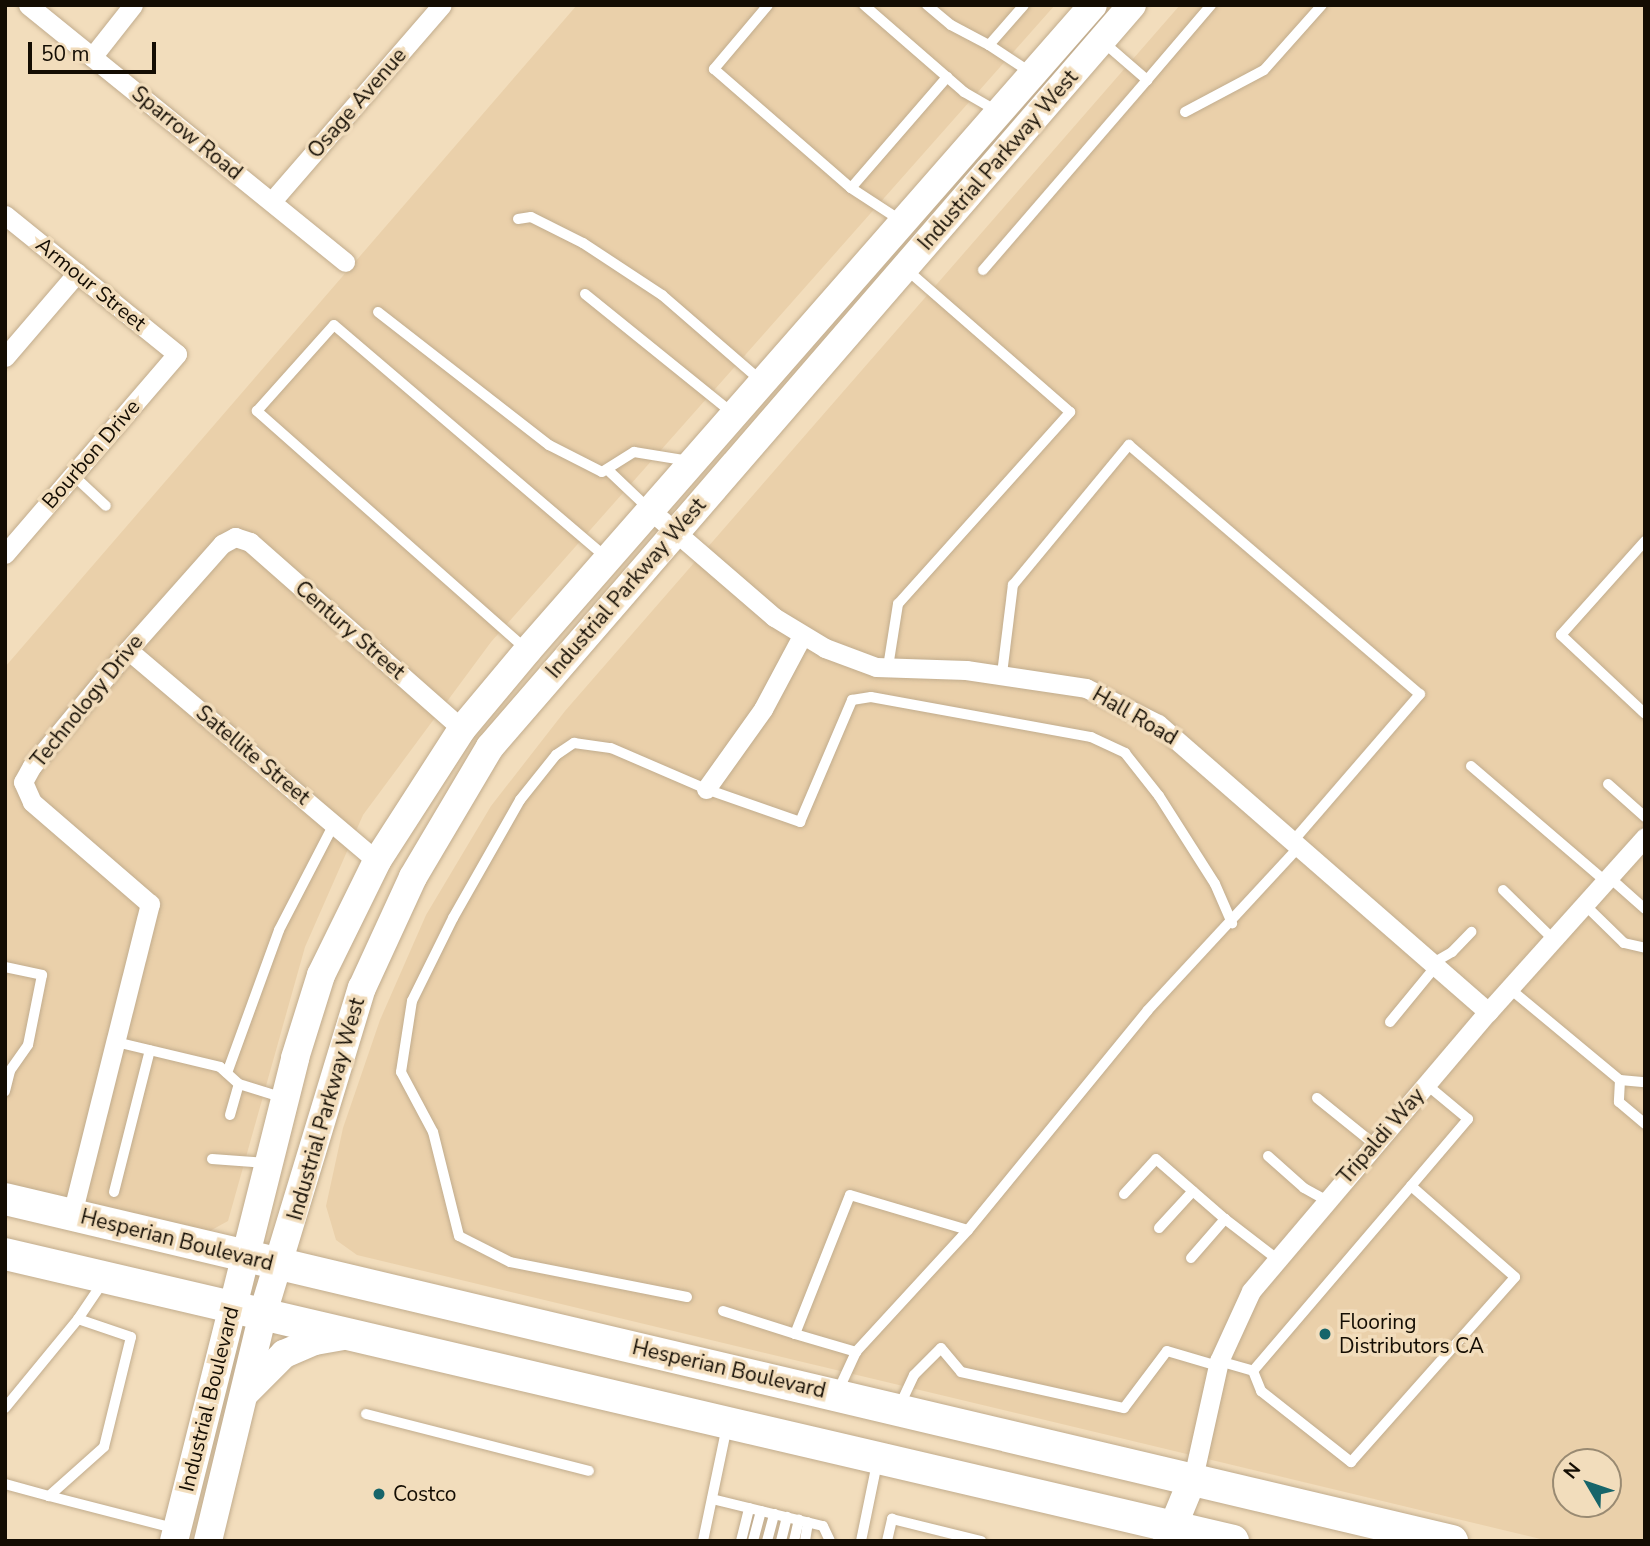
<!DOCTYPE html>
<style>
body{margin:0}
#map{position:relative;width:1650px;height:1546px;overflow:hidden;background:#f2ddbc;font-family:"Nunito Sans",sans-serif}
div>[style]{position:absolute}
.built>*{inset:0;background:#ead0aa}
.roads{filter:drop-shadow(0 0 2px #c1ac8d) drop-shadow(0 0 2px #c1ac8d)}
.lane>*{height:10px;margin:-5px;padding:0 5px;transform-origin:5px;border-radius:5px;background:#fff}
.street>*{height:19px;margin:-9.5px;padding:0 9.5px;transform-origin:9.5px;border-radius:9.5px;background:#fff}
.secondary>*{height:28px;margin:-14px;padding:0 14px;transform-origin:14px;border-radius:14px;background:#fff}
.primary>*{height:32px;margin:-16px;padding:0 16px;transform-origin:16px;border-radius:16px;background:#fff}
.dots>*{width:19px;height:19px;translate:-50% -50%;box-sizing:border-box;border:4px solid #f2ddbc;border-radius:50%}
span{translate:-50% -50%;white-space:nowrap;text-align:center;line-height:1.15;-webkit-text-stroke:7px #f2ddbc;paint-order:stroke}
.street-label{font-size:21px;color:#140d03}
.poi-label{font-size:21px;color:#140d03}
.left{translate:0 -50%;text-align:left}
.frame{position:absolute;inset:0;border:7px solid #140d03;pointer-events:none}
.north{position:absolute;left:1552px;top:1448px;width:70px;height:70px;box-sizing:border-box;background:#f2ddbc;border:2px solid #998a72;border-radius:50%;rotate:309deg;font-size:19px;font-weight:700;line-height:28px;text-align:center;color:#140d03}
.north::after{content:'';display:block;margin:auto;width:24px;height:32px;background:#17656a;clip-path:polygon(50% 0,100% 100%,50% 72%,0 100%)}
.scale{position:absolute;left:28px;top:42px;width:128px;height:32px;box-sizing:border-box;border:4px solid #140d03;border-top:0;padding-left:9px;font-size:21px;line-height:24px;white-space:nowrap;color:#140d03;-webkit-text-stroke:5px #f2ddbc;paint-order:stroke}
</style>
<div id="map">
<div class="built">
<div style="clip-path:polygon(577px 5px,1055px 5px,491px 642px,363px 815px,305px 947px,228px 1221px,208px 1232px,5px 1184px,5px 667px)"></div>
<div style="clip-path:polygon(evenodd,1180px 5px,1645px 5px,1645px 1541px,1549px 1541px,357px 1255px,336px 1240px,326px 1206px,343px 1128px,380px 1020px,426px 915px,491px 806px,565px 711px,1180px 5px,1566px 1462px,1608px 1462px,1608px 1504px,1566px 1504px,1566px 1462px)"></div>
</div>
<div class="roads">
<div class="lane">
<div style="left:768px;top:5px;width:84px;rotate:130.2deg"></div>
<div style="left:714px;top:69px;width:181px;rotate:41deg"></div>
<div style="left:864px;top:5px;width:133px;rotate:41deg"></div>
<div style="left:964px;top:92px;width:39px;rotate:30deg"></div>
<div style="left:927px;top:5px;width:31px;rotate:40deg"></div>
<div style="left:951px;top:25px;width:43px;rotate:27.8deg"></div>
<div style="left:989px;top:45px;width:53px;rotate:-48.8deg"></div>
<div style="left:1102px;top:41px;width:60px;rotate:40.9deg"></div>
<div style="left:1147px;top:80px;width:99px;rotate:-49.5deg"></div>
<div style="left:989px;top:45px;width:49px;rotate:33.4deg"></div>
<div style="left:1185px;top:112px;width:89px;rotate:-28deg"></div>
<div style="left:1264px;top:70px;width:87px;rotate:-48.3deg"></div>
<div style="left:518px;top:219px;width:13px;rotate:-9deg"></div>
<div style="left:531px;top:217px;width:58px;rotate:26.6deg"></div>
<div style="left:583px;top:243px;width:95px;rotate:33.4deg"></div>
<div style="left:662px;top:295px;width:130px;rotate:40.9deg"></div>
<div style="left:900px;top:220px;width:59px;rotate:-146.9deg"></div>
<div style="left:851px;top:188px;width:147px;rotate:-49.1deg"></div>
<div style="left:983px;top:270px;width:251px;rotate:-49.2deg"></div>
<div style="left:585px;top:294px;width:188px;rotate:38.9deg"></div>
<div style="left:378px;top:312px;width:217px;rotate:37.9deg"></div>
<div style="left:549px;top:445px;width:59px;rotate:27deg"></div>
<div style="left:602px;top:472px;width:38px;rotate:-32deg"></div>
<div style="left:634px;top:452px;width:56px;rotate:9.3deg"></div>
<div style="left:609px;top:471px;width:55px;rotate:43.5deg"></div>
<div style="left:73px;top:475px;width:45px;rotate:43.2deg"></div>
<div style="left:1645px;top:541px;width:126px;rotate:131.8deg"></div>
<div style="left:1561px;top:635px;width:115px;rotate:43.2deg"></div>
<div style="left:527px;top:650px;width:361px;rotate:-138.5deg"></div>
<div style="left:257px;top:411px;width:115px;rotate:-48.2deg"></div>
<div style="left:334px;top:325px;width:359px;rotate:40.5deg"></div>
<div style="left:888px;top:667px;width:64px;rotate:-81deg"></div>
<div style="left:898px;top:604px;width:258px;rotate:-48.1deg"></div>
<div style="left:1070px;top:412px;width:218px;rotate:-138.9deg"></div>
<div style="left:1002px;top:674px;width:90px;rotate:-83deg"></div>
<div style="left:1013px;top:585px;width:182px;rotate:-50.4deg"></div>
<div style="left:1129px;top:445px;width:383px;rotate:40.6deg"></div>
<div style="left:1420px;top:694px;width:193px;rotate:130.8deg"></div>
<div style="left:1471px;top:766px;width:177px;rotate:40.6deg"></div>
<div style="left:1608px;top:784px;width:50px;rotate:41.7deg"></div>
<div style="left:1609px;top:877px;width:48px;rotate:41.6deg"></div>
<div style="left:1503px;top:890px;width:70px;rotate:44.4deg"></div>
<div style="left:1584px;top:904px;width:56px;rotate:44.3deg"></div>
<div style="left:1624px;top:943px;width:22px;rotate:13deg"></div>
<div style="left:1433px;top:963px;width:22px;rotate:-30deg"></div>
<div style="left:1452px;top:952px;width:28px;rotate:-46deg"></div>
<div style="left:5px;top:967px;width:38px;rotate:12deg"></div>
<div style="left:42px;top:975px;width:71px;rotate:101.3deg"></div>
<div style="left:28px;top:1045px;width:32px;rotate:125deg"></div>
<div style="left:10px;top:1071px;width:21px;rotate:104deg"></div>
<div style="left:1509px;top:988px;width:144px;rotate:39.7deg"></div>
<div style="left:1620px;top:1080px;width:25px;rotate:5deg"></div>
<div style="left:1390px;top:1022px;width:72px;rotate:-50.6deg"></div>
<div style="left:116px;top:1042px;width:107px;rotate:13.5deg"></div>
<div style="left:220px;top:1067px;width:25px;rotate:42deg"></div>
<div style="left:239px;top:1084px;width:47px;rotate:17.3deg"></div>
<div style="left:227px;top:1073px;width:152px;rotate:-70deg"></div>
<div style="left:279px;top:930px;width:119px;rotate:-62.6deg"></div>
<div style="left:1620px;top:1080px;width:22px;rotate:93deg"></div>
<div style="left:1619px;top:1102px;width:34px;rotate:40deg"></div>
<div style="left:1317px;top:1098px;width:73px;rotate:38.9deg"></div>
<div style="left:230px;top:1115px;width:32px;rotate:-74deg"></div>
<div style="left:1268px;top:1156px;width:48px;rotate:41.6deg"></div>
<div style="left:1304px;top:1188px;width:25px;rotate:29deg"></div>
<div style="left:212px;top:1159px;width:55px;rotate:4.2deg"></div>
<div style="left:1411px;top:1186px;width:88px;rotate:-49.6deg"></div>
<div style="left:1468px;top:1119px;width:55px;rotate:-140.2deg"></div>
<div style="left:114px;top:1192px;width:146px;rotate:-75.8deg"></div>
<div style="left:1124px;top:1194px;width:47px;rotate:-47.6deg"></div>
<div style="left:1156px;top:1159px;width:91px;rotate:41deg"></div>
<div style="left:1159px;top:1228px;width:50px;rotate:-47.4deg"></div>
<div style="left:968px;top:1230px;width:284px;rotate:-50.7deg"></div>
<div style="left:1148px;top:1010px;width:224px;rotate:-47.2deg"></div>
<div style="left:1191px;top:1258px;width:52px;rotate:-48.9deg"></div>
<div style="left:1225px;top:1219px;width:66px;rotate:37.6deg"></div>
<div style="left:687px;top:1297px;width:180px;rotate:-168.8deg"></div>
<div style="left:510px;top:1262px;width:57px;rotate:-153deg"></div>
<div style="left:459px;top:1236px;width:107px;rotate:-104deg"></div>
<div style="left:433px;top:1132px;width:68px;rotate:-118.1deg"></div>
<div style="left:401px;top:1072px;width:72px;rotate:-81.2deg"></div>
<div style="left:412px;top:1001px;width:93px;rotate:-63.7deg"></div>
<div style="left:453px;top:918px;width:136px;rotate:-60.4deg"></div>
<div style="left:520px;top:800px;width:58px;rotate:-51.3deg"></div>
<div style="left:556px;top:755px;width:22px;rotate:-34deg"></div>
<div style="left:574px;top:743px;width:37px;rotate:8deg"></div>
<div style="left:611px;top:748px;width:103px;rotate:23.3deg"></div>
<div style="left:706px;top:789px;width:100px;rotate:19.3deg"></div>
<div style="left:800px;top:822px;width:133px;rotate:-66.9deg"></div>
<div style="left:852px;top:700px;width:19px;rotate:-9deg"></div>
<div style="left:871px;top:697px;width:224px;rotate:10.3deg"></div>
<div style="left:1091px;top:737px;width:38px;rotate:25deg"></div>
<div style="left:1125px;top:753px;width:55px;rotate:51.7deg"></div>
<div style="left:1159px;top:796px;width:104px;rotate:57.5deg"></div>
<div style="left:1215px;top:884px;width:43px;rotate:66.4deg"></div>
<div style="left:723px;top:1311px;width:76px;rotate:17.7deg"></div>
<div style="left:795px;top:1334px;width:149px;rotate:-68.4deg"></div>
<div style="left:850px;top:1195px;width:123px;rotate:16.5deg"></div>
<div style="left:968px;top:1230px;width:166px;rotate:132.6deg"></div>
<div style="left:856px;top:1352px;width:43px;rotate:114.8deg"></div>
<div style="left:78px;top:1319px;width:45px;rotate:-56deg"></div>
<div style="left:795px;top:1334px;width:64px;rotate:16.4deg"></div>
<div style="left:1219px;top:1361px;width:35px;rotate:16deg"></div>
<div style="left:1253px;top:1371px;width:22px;rotate:68deg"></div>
<div style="left:1261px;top:1391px;width:115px;rotate:38.3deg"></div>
<div style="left:1351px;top:1462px;width:247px;rotate:-48.4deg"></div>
<div style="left:1515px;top:1277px;width:138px;rotate:-138.8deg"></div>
<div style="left:1411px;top:1186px;width:243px;rotate:130.5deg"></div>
<div style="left:900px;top:1405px;width:33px;rotate:-65deg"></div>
<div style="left:914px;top:1375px;width:38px;rotate:-45deg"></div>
<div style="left:941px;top:1348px;width:31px;rotate:50deg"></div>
<div style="left:961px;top:1372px;width:167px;rotate:12.5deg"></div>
<div style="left:1124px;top:1408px;width:71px;rotate:-53deg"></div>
<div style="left:1167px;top:1351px;width:53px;rotate:16.4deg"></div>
<div style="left:5px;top:1408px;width:115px;rotate:-50.6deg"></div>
<div style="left:78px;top:1319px;width:56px;rotate:18.8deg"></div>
<div style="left:131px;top:1337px;width:113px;rotate:103.8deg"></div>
<div style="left:104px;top:1447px;width:74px;rotate:138.3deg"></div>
<div style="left:49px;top:1496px;width:46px;rotate:-164.7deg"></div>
<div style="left:366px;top:1414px;width:230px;rotate:14.3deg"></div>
<div style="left:49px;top:1496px;width:129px;rotate:14.4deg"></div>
<div style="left:712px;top:1499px;width:114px;rotate:13.7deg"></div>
<div style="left:823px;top:1526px;width:17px;rotate:65deg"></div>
<div style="left:703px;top:1541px;width:117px;rotate:-78.2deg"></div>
<div style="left:741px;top:1541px;width:34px;rotate:-76deg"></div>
<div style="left:753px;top:1541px;width:31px;rotate:-75deg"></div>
<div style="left:767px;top:1541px;width:28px;rotate:-75deg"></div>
<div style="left:781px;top:1541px;width:25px;rotate:-76deg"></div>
<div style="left:794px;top:1541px;width:22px;rotate:-77deg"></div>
<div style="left:805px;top:1541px;width:19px;rotate:-81deg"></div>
<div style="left:861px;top:1541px;width:80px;rotate:-78.4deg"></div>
<div style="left:887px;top:1541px;width:23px;rotate:-77deg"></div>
<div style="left:892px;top:1519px;width:92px;rotate:13.9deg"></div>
</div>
<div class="street">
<div style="left:28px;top:5px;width:408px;rotate:39deg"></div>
<div style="left:92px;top:57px;width:66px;rotate:-51.7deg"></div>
<div style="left:272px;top:201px;width:259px;rotate:-49.1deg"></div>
<div style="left:5px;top:215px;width:221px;rotate:38.9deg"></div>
<div style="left:177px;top:354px;width:264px;rotate:130.7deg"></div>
<div style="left:5px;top:357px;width:111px;rotate:-49.4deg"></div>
<div style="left:650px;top:510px;width:164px;rotate:40.8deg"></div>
<div style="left:774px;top:617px;width:60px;rotate:31.3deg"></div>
<div style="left:825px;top:648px;width:54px;rotate:20.4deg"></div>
<div style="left:876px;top:667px;width:90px;rotate:1.9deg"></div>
<div style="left:966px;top:670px;width:121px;rotate:8.5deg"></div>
<div style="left:1086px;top:688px;width:80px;rotate:26.6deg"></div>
<div style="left:1158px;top:724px;width:438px;rotate:41.1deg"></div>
<div style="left:128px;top:650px;width:326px;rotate:40.3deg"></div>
<div style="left:706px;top:789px;width:98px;rotate:-54.5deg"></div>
<div style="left:763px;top:709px;width:83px;rotate:-61.9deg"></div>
<div style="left:72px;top:1214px;width:320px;rotate:-75.9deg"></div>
<div style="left:150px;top:904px;width:156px;rotate:-139.2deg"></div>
<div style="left:32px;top:802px;width:22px;rotate:-114deg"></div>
<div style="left:23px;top:782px;width:18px;rotate:-61deg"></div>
<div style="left:32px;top:766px;width:151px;rotate:-50.4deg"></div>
<div style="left:128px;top:650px;width:142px;rotate:-48.4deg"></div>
<div style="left:222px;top:544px;width:15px;rotate:-28deg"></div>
<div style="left:235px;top:537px;width:16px;rotate:18deg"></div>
<div style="left:250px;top:542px;width:283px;rotate:41.4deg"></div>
<div style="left:1193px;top:1478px;width:120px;rotate:-77.5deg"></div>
<div style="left:1219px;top:1361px;width:77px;rotate:-65.4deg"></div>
<div style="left:1251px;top:1291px;width:366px;rotate:-49.7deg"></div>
<div style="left:1488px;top:1012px;width:235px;rotate:-48.1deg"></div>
</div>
<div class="secondary">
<div style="left:246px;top:1392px;width:54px;rotate:-45deg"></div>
<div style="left:284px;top:1354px;width:34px;rotate:-23deg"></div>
<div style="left:315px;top:1341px;width:36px;rotate:-10deg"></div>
<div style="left:174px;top:1541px;width:498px;rotate:-75.9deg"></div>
<div style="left:295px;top:1058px;width:87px;rotate:-72.6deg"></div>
<div style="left:321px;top:975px;width:127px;rotate:-63.8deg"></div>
<div style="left:377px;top:861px;width:157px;rotate:-57.2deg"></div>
<div style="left:462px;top:729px;width:103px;rotate:-50.1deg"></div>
<div style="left:528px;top:650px;width:857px;rotate:-48.78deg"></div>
<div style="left:208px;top:1541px;width:235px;rotate:-76.4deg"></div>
<div style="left:263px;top:1313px;width:340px;rotate:-73.1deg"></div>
<div style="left:362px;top:988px;width:122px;rotate:-65.3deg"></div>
<div style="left:413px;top:877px;width:151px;rotate:-59.4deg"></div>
<div style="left:490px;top:747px;width:981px;rotate:-49.13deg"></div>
<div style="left:1167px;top:1541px;width:68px;rotate:-67.6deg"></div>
</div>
<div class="primary">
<div style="left:5px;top:1199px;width:1487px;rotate:13.3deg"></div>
<div style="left:5px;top:1254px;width:1261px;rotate:13.15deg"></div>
</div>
</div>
<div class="dots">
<div style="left:1325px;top:1334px;background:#17656a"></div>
<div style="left:379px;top:1494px;background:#17656a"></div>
</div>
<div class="street-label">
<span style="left:357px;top:103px;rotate:-49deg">Osage Avenue</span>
<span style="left:187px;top:133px;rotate:39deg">Sparrow Road</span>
<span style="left:998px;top:160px;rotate:-49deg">Industrial Parkway West</span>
<span style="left:91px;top:284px;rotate:39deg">Armour Street</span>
<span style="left:91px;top:454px;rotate:-49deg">Bourbon Drive</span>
<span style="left:626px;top:588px;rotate:-49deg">Industrial Parkway West</span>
<span style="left:350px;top:630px;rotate:41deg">Century Street</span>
<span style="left:87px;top:701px;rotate:-51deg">Technology Drive</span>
<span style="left:1135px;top:716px;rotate:30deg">Hall Road</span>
<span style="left:253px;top:755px;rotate:40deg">Satellite Street</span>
<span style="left:326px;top:1109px;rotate:-74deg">Industrial Parkway West</span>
<span style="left:1381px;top:1136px;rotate:-49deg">Tripaldi Way</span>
<span style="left:177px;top:1240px;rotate:14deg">Hesperian Boulevard</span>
<span style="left:729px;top:1369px;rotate:13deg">Hesperian Boulevard</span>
<span style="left:209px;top:1399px;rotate:-76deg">Industrial Boulevard</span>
</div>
<div class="poi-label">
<span class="left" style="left:1339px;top:1334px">Flooring<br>Distributors CA</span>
<span class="left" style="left:393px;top:1494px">Costco</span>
</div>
<div class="frame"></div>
<div class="north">N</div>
<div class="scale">50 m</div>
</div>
